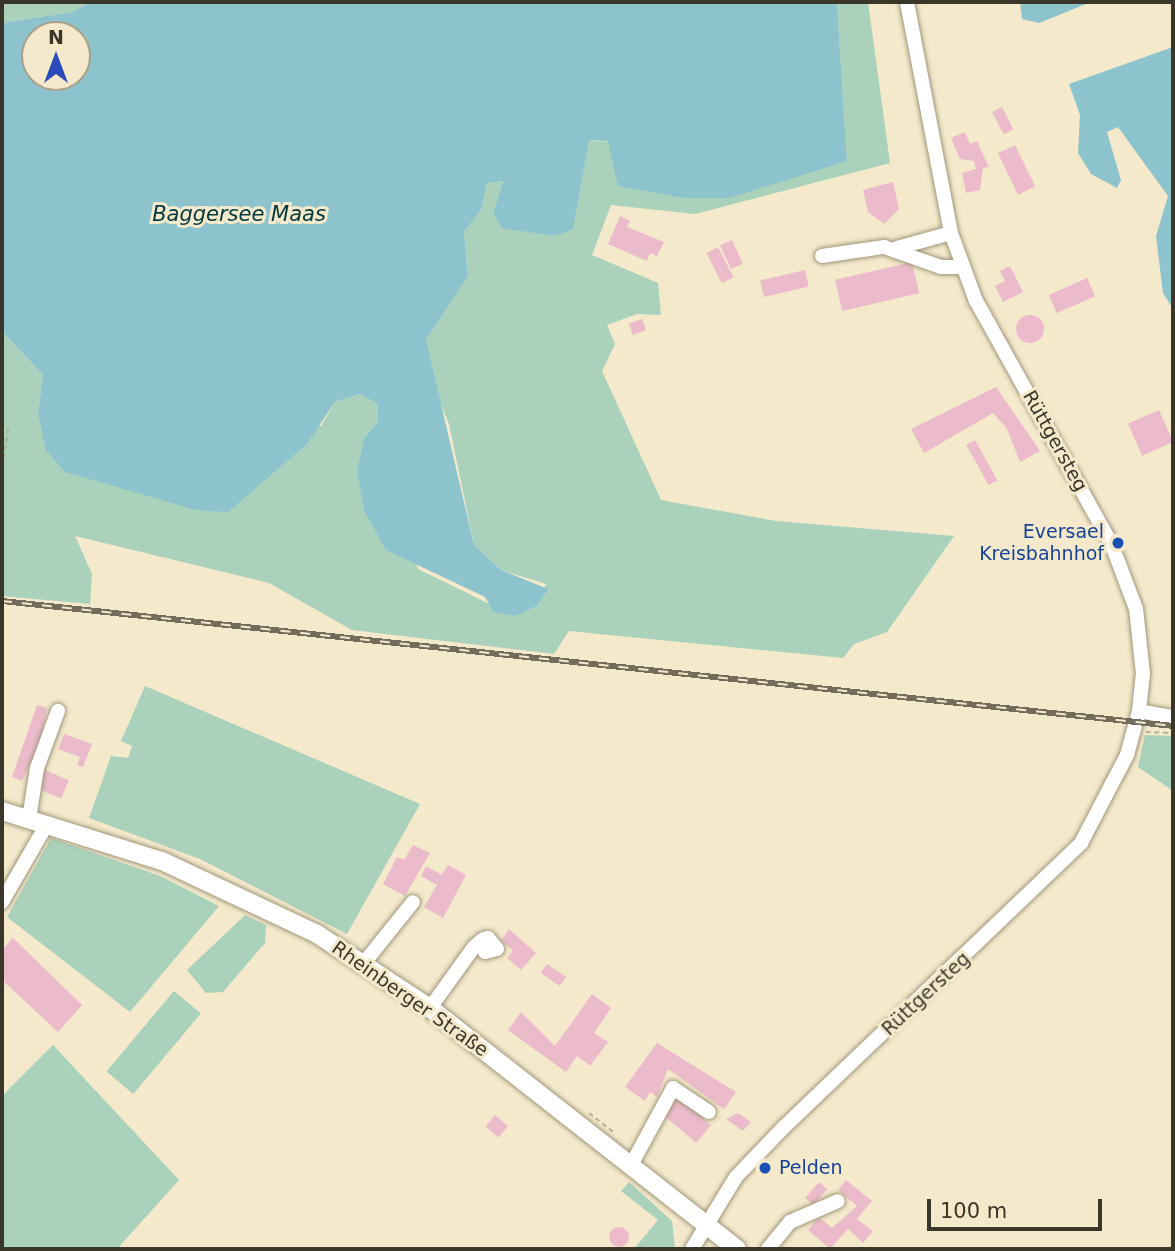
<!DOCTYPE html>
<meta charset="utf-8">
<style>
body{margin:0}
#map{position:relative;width:1175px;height:1251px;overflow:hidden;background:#f4e9cb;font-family:"DejaVu Sans",sans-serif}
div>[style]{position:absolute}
.green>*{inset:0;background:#aad1bb;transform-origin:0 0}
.water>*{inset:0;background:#8dc3cd}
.building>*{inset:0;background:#ebbbcb;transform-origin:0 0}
.round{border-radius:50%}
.path>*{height:2px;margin-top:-1px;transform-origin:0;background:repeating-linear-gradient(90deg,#b6ae95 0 5px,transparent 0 8.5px)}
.roads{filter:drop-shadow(0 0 2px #a0967a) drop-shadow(0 0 2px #a0967a)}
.minor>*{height:14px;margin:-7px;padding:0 7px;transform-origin:7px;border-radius:7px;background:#fff}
.major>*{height:18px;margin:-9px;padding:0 9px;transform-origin:9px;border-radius:9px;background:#fff}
.rail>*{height:6px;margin-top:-3px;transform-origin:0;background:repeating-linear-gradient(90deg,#f4e9cb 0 10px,#726c5b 0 20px);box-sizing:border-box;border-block:2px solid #726c5b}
.dots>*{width:19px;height:19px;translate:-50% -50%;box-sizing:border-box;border:4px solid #f4e9cb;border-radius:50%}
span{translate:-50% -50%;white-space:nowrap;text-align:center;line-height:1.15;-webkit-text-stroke:6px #f4e9cb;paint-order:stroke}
.street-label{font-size:19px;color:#3a362a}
.transit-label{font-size:19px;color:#164399}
.right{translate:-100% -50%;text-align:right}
.left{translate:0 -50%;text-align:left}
.water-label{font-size:21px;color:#023840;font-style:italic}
.frame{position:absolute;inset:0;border:4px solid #3a362a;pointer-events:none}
.north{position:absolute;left:21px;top:21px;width:70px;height:70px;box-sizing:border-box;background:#f4e9cb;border:2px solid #aaa18b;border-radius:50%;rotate:0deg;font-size:19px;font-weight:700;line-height:28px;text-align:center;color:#3a362a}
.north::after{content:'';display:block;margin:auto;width:24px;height:32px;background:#2c4bbb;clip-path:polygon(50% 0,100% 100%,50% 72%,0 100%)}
.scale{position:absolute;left:927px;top:1199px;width:175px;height:32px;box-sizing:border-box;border:4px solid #3a362a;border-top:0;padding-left:9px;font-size:21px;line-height:24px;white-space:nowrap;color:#3a362a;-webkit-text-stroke:5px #f4e9cb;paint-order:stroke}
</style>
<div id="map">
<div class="green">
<div style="clip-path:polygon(2px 2px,91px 2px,72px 12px,2px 23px)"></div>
<div style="clip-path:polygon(837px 2px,868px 2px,890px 163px,695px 214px,611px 205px,592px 255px,658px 283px,661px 315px,637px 314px,607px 325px,615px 344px,602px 371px,661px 500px,776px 521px,954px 536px,887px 632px,854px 644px,843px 658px,569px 631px,554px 654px,352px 630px,269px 583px,75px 536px,92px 574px,90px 604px,2px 596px,2px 331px,43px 375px,38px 413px,321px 426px,335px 402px,360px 394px,378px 404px,378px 422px,365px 437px,418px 569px,514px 616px,537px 606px,546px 584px,501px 570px,474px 545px,449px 424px,430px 378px,426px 340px,468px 276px,464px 232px,481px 210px,487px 183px,503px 181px,493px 213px,502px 228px,573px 229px,588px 140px,847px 161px)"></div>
<div style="clip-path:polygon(145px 686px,420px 804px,347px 934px,200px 859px,89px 818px,111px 756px,128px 758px,132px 746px,121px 741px)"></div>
<div style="clip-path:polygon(1145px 735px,1173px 736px,1173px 791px,1138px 767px)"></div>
<div style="clip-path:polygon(51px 838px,160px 876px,219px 906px,130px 1012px,7px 917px)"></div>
<div style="clip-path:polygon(245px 915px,266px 925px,265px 943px,223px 992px,206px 993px,187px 970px)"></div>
<div style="left:174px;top:991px;width:35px;height:105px;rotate:40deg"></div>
<div style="clip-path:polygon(53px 1045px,179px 1180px,117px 1249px,2px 1249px,2px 1096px)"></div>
<div style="clip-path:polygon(629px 1182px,672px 1221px,675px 1249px,634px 1249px,658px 1220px,621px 1191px)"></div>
</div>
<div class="water">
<div style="clip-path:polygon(evenodd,91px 2px,837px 2px,847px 161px,729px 198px,684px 198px,618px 186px,608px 141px,589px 140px,573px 229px,555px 236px,502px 228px,493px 213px,503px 181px,487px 183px,481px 210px,464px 232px,468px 276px,426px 340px,474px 545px,501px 570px,548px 589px,537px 606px,515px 616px,494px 612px,485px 597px,386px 550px,364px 510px,357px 471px,365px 437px,378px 422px,378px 404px,360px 394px,335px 402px,307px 444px,228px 512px,196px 510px,65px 472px,46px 450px,38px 413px,43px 375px,2px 331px,2px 23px,72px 12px,91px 2px,35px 35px,77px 35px,77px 77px,35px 77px,35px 35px)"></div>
<div style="clip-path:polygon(1020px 2px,1091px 2px,1039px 23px,1022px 19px)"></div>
<div style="clip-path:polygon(1173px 47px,1173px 309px,1163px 293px,1156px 236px,1168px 196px,1118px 127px,1107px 132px,1121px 180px,1117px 188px,1091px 174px,1078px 153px,1080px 115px,1069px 84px)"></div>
</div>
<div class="building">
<div style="left:1002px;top:107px;width:25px;height:11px;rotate:63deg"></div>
<div style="clip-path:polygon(965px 132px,970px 144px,977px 141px,989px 167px,983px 168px,980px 190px,966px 193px,962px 173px,976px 169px,974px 161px,960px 159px,951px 138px)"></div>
<div style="left:1015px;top:145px;width:46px;height:19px;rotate:64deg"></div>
<div style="clip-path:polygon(893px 182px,899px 209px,884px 224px,868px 212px,863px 190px)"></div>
<div style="clip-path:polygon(620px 216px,630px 221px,627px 227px,664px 242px,657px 256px,650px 253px,647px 261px,608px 244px)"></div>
<div style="left:732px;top:240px;width:26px;height:13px;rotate:65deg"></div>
<div style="left:718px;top:247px;width:34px;height:13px;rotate:63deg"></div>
<div style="left:912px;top:262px;width:32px;height:79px;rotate:77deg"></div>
<div style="clip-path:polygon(1010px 266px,1023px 292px,1003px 302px,995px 286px,1005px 281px,1000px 271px)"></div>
<div style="left:805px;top:270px;width:17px;height:46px;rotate:77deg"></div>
<div style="left:1087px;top:278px;width:20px;height:42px;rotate:66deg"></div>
<div class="round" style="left:1016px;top:315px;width:28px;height:28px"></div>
<div style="left:642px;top:319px;width:12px;height:14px;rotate:70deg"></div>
<div style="clip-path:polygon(996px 387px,1040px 451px,1020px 462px,1007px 429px,993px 413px,924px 453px,911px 429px)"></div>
<div style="left:1159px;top:410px;width:35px;height:34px;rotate:66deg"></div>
<div style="left:975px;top:440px;width:46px;height:10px;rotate:61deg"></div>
<div style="clip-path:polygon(37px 705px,47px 708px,41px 740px,22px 781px,12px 777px)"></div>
<div style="clip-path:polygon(64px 734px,92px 744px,83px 767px,77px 765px,80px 757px,58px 749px)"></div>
<div style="left:45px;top:770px;width:26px;height:20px;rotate:23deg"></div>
<div style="clip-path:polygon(413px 845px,430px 853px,405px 896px,383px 884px,397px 857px,404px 860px)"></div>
<div style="clip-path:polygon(448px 865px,466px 875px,443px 918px,424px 907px,437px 885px,421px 876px,426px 866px,442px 875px)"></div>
<div style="clip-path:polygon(509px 929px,536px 953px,521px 970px,507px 958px,513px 950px,501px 941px)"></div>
<div style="clip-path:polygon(13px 938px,82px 1005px,58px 1032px,2px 980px,2px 950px)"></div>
<div style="left:547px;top:964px;width:23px;height:11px;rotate:34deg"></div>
<div style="clip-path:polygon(592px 994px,611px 1008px,594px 1033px,608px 1042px,590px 1066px,577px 1056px,566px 1072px,508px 1030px,521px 1012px,555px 1046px)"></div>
<div style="clip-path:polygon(657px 1043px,736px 1092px,724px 1109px,668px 1069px,657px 1097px,650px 1092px,645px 1101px,625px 1087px)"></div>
<div style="left:675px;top:1095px;width:47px;height:23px;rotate:40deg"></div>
<div style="clip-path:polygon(738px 1113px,751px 1122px,743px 1131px,726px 1119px)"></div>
<div style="left:495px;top:1115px;width:17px;height:15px;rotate:40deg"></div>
<div style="clip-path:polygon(846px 1180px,872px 1201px,857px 1219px,873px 1231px,863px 1243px,848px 1229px,830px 1249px,808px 1230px,819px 1217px,832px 1228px,857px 1206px,838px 1190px)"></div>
<div style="left:819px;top:1182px;width:11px;height:21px;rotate:41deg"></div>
<div class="round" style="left:609px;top:1227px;width:20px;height:20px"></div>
</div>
<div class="path">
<div style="left:2px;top:467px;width:43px;rotate:-80.5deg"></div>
<div style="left:1146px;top:732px;width:27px;rotate:2deg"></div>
<div style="left:589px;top:1113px;width:33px;rotate:38deg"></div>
</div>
<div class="roads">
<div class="minor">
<div style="left:897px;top:248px;width:56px;rotate:-15.5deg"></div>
<div style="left:822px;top:256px;width:63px;rotate:-8.3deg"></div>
<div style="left:884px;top:247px;width:60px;rotate:19.3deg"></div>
<div style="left:941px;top:267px;width:22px"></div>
<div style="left:1139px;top:711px;width:35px;rotate:10deg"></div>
<div style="left:29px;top:819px;width:52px;rotate:-81.1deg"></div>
<div style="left:37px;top:768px;width:61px;rotate:-69.8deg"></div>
<div style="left:2px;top:902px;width:90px;rotate:-60deg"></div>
<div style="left:364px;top:963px;width:78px;rotate:-51.2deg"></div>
<div style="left:430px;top:1008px;width:75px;rotate:-54.2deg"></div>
<div style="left:474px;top:947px;width:9px;rotate:-41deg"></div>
<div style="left:481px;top:941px;width:4px;rotate:-34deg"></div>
<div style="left:484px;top:939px;width:4px;rotate:-14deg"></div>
<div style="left:488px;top:938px;width:14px;rotate:51deg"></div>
<div style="left:497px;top:949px;width:12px;rotate:166deg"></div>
<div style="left:485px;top:952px;width:12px;rotate:-110deg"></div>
<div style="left:630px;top:1167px;width:90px;rotate:-61.4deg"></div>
<div style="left:673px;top:1088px;width:43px;rotate:33.7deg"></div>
<div style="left:692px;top:1249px;width:84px;rotate:-58.6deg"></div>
<div style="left:736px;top:1177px;width:69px;rotate:-46.2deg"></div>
<div style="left:784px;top:1127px;width:411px;rotate:-43.7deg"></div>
<div style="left:1081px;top:843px;width:99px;rotate:-62.4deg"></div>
<div style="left:1127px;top:755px;width:46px;rotate:-74.7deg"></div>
<div style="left:1139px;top:711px;width:37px;rotate:-84deg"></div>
<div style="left:1143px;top:674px;width:65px;rotate:-96.1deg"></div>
<div style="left:1136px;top:609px;width:68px;rotate:-110.6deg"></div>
<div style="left:1112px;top:545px;width:279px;rotate:-119.1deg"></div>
<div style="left:976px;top:301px;width:72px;rotate:-110.2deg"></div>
<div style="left:951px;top:233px;width:235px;rotate:-100.8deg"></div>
<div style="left:768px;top:1249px;width:35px;rotate:-51deg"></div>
<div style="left:790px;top:1222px;width:52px;rotate:-23.6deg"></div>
</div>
<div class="major">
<div style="left:2px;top:811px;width:168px;rotate:17.4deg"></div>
<div style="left:162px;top:861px;width:171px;rotate:25.2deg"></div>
<div style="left:317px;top:934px;width:136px;rotate:33.3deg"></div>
<div style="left:431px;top:1009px;width:389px;rotate:38.1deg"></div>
</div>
</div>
<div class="rail">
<div style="left:2px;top:601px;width:1178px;rotate:6.09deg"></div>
</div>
<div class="dots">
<div style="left:1118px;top:543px;background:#1a4fb4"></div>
<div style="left:765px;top:1168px;background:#1a4fb4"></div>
</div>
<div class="street-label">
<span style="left:1055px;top:441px;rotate:61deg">Rüttgersteg</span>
<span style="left:926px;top:994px;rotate:-43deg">Rüttgersteg</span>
<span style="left:410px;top:999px;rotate:35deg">Rheinberger Straße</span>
</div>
<div class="transit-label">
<span class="right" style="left:1104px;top:543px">Eversael<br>Kreisbahnhof</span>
<span class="left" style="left:779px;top:1168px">Pelden</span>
</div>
<div class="water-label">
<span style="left:239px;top:214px">Baggersee Maas</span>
</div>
<div class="frame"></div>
<div class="north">N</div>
<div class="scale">100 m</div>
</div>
